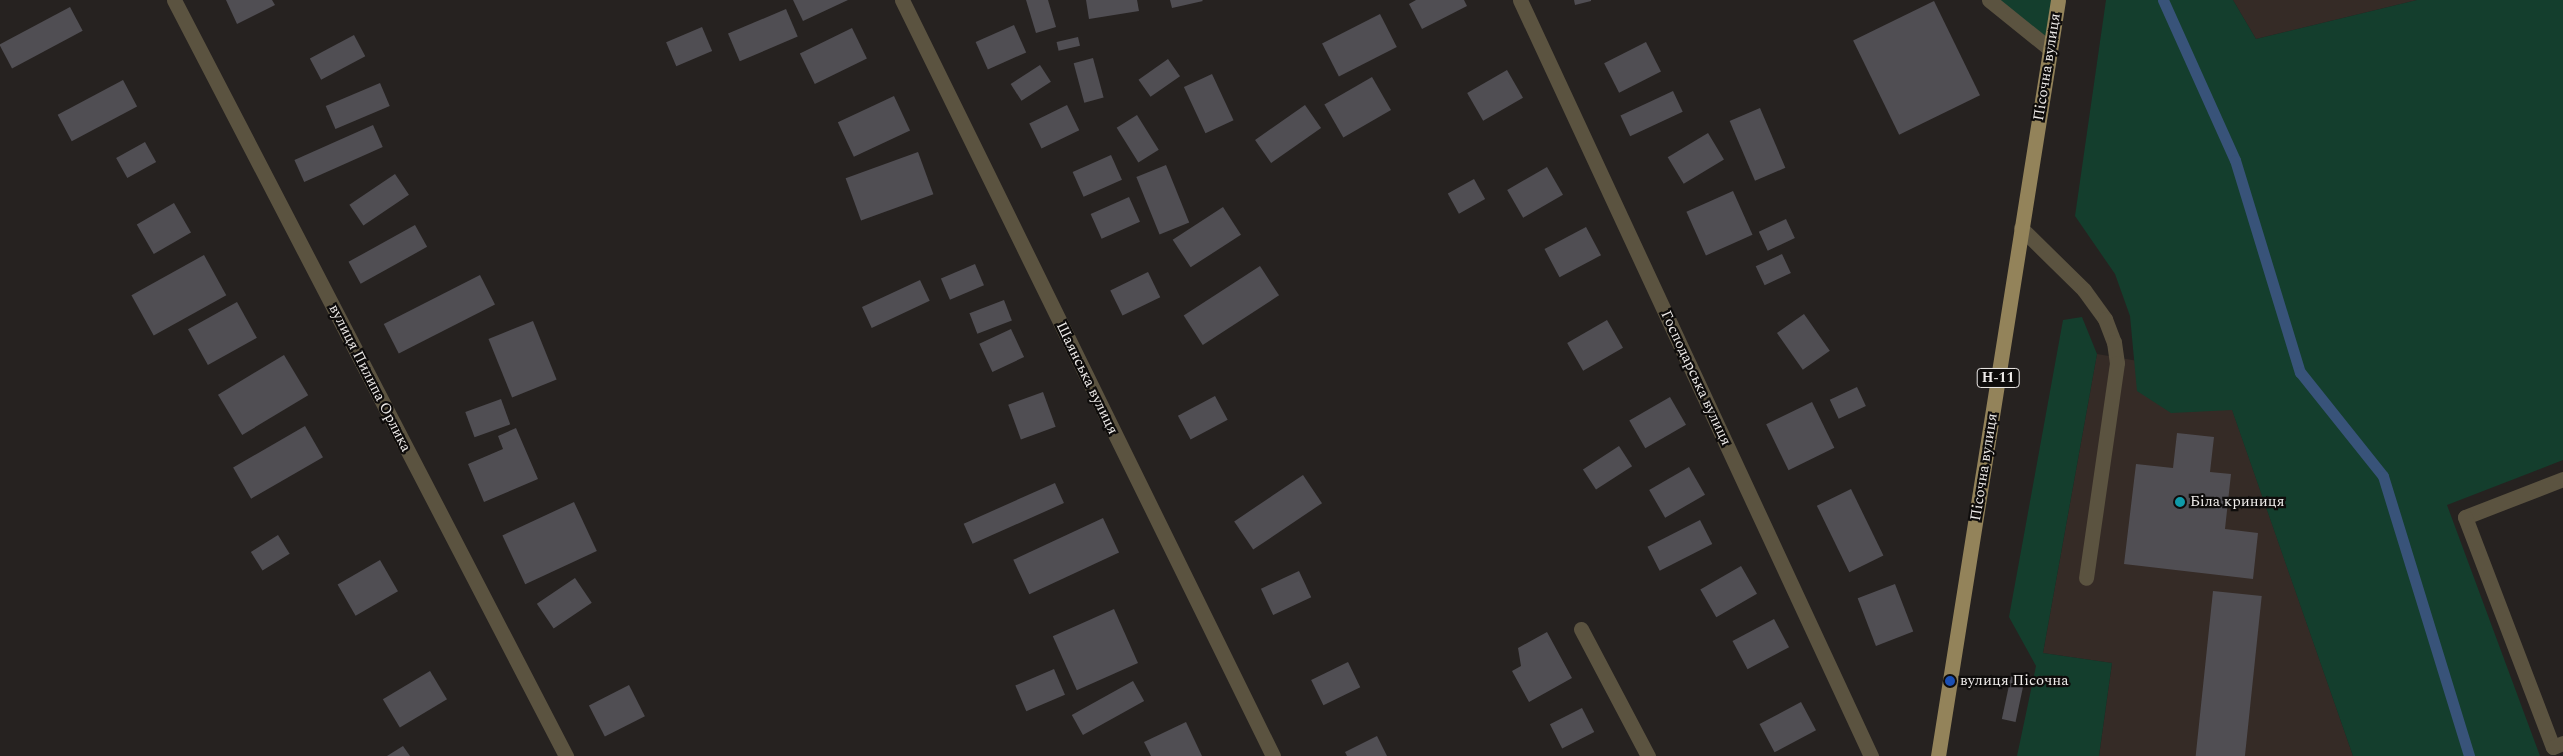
<!DOCTYPE html>
<meta charset="utf-8">
<style>
body{margin:0}
#map{position:relative;width:2563px;height:756px;overflow:hidden;background:#262220;font-family:Spectral,serif}
div>[style]{position:absolute}
.built>*{inset:0;background:#352b26}
.green>*{inset:0;background:#143e2d}
.stream>*{height:11px;margin:-5.5px;padding:0 5.5px;transform-origin:5.5px;border-radius:5.5px;background:#385379}
.building>*{inset:0;background:#504e53;transform-origin:0 0}
.minor>*{height:15px;margin:-7.5px;padding:0 7.5px;transform-origin:7.5px;border-radius:7.5px;background:#5b5340}
.major>*{height:15px;margin:-7.5px;padding:0 7.5px;transform-origin:7.5px;border-radius:7.5px;background:#93835a}
.dots>*{width:14px;height:14px;translate:-50% -50%;box-sizing:border-box;border:2px solid #0e0c0b;border-radius:50%}
span{translate:-50% -50%;white-space:nowrap;text-align:center;line-height:1.15;-webkit-text-stroke:4.5px #0e0c0b;paint-order:stroke}
.shield-label span{padding:1px 4px;background:#0e0c0b;border:1px solid;border-radius:4px;-webkit-text-stroke-width:0}
.shield-label{font-size:14px;color:#efecea;font-weight:700}
.street-label{font-size:15px;color:#efecea}
.poi-label{font-size:15px;color:#efecea}
.left{translate:0 -50%;text-align:left}
</style>
<div id="map">
<div class="built">
<div style="clip-path:polygon(2233px 0,2417px 0,2256px 39px)"></div>
<div style="clip-path:polygon(2097px 354px,2220px 375px,2353px 756px,2099px 756px,2112px 663px,2043px 653px)"></div>
</div>
<div class="green">
<div style="clip-path:polygon(1989px 0,2058px 0,2050px 49px)"></div>
<div style="clip-path:polygon(2106px 0,2233px 0,2256px 39px,2417px 0,2563px 0,2563px 460px,2447px 505px,2540px 756px,2353px 756px,2232px 410px,2171px 413px,2137px 391px,2130px 316px,2115px 274px,2075px 216px)"></div>
<div style="clip-path:polygon(2082px 317px,2097px 354px,2043px 653px,2112px 663px,2099px 756px,2017px 756px,2036px 666px,2009px 617px,2063px 320px)"></div>
</div>
<div class="stream">
<div style="left:2163px;top:0;width:175px;rotate:65.8deg"></div>
<div style="left:2235px;top:160px;width:222px;rotate:73deg"></div>
<div style="left:2300px;top:372px;width:133px;rotate:51.4deg"></div>
<div style="left:2383px;top:476px;width:293px;rotate:72.9deg"></div>
</div>
<div class="building">
<div style="clip-path:polygon(226px 0,272px 0,275px 5px,237px 24px)"></div>
<div style="clip-path:polygon(793px 0,848px 0,803px 21px)"></div>
<div style="clip-path:polygon(1026px 0,1048px 0,1056px 27px,1036px 33px)"></div>
<div style="clip-path:polygon(1086px 0,1137px 0,1139px 11px,1089px 19px)"></div>
<div style="clip-path:polygon(1170px 0,1202px 0,1203px 1px,1172px 8px)"></div>
<div style="clip-path:polygon(1416px 0,1464px 0,1467px 6px,1422px 29px,1409px 4px)"></div>
<div style="clip-path:polygon(1574px 0,1591px 0,1591px 1px,1575px 5px)"></div>
<div style="left:1934px;top:1px;width:105px;height:90px;rotate:64deg"></div>
<div style="left:70px;top:7px;width:27px;height:80px;rotate:62deg"></div>
<div style="left:786px;top:9px;width:30px;height:63px;rotate:67deg"></div>
<div style="left:1380px;top:14px;width:37px;height:65px;rotate:63deg"></div>
<div style="left:1014px;top:25px;width:30px;height:42px;rotate:66deg"></div>
<div style="left:702px;top:27px;width:26px;height:39px;rotate:67deg"></div>
<div style="left:852px;top:28px;width:34px;height:58px;rotate:64deg"></div>
<div style="left:354px;top:35px;width:24px;height:50px;rotate:62deg"></div>
<div style="left:1078px;top:37px;width:9px;height:22px;rotate:77deg"></div>
<div style="left:1646px;top:42px;width:33px;height:47px;rotate:63deg"></div>
<div style="left:1093px;top:58px;width:41px;height:20px;rotate:75deg"></div>
<div style="left:1168px;top:59px;width:21px;height:36px;rotate:55deg"></div>
<div style="left:1040px;top:65px;width:20px;height:35px;rotate:57deg"></div>
<div style="left:1507px;top:70px;width:32px;height:46px;rotate:60deg"></div>
<div style="left:1212px;top:74px;width:51px;height:31px;rotate:65deg"></div>
<div style="left:1372px;top:77px;width:38px;height:55px;rotate:60deg"></div>
<div style="left:123px;top:80px;width:30px;height:74px;rotate:62deg"></div>
<div style="left:380px;top:83px;width:25px;height:59px;rotate:67deg"></div>
<div style="left:1673px;top:91px;width:23px;height:58px;rotate:65deg"></div>
<div style="left:894px;top:96px;width:38px;height:62px;rotate:65deg"></div>
<div style="left:1067px;top:105px;width:28px;height:42px;rotate:64deg"></div>
<div style="left:1305px;top:105px;width:28px;height:61px;rotate:55deg"></div>
<div style="left:1760px;top:108px;width:65px;height:33px;rotate:67deg"></div>
<div style="left:1137px;top:115px;width:41px;height:24px;rotate:58deg"></div>
<div style="left:373px;top:125px;width:24px;height:86px;rotate:66deg"></div>
<div style="left:1708px;top:133px;width:31px;height:47px;rotate:59deg"></div>
<div style="left:145px;top:142px;width:23px;height:33px;rotate:61deg"></div>
<div style="left:918px;top:152px;width:45px;height:77px;rotate:70deg"></div>
<div style="left:1111px;top:155px;width:27px;height:42px;rotate:66deg"></div>
<div style="left:1166px;top:165px;width:62px;height:32px;rotate:68deg"></div>
<div style="left:1547px;top:167px;width:32px;height:46px;rotate:60deg"></div>
<div style="left:395px;top:174px;width:25px;height:55px;rotate:56deg"></div>
<div style="left:1474px;top:179px;width:23px;height:30px;rotate:61deg"></div>
<div style="left:1733px;top:191px;width:48px;height:51px;rotate:66deg"></div>
<div style="left:1129px;top:197px;width:27px;height:42px;rotate:66deg"></div>
<div style="left:174px;top:203px;width:34px;height:43px;rotate:60deg"></div>
<div style="left:1223px;top:207px;width:33px;height:60px;rotate:57deg"></div>
<div style="left:1786px;top:219px;width:21px;height:30px;rotate:65deg"></div>
<div style="left:415px;top:225px;width:25px;height:76px;rotate:61deg"></div>
<div style="left:1586px;top:227px;width:32px;height:47px;rotate:62deg"></div>
<div style="left:1782px;top:254px;width:21px;height:29px;rotate:65deg"></div>
<div style="left:204px;top:255px;width:46px;height:83px;rotate:61deg"></div>
<div style="left:975px;top:264px;width:23px;height:37px;rotate:67deg"></div>
<div style="left:1260px;top:266px;width:35px;height:91px;rotate:57deg"></div>
<div style="left:1148px;top:272px;width:28px;height:42px;rotate:64deg"></div>
<div style="left:480px;top:275px;width:33px;height:108px;rotate:63deg"></div>
<div style="left:920px;top:280px;width:23px;height:64px;rotate:65deg"></div>
<div style="left:1004px;top:300px;width:22px;height:37px;rotate:69deg"></div>
<div style="left:237px;top:302px;width:41px;height:56px;rotate:61deg"></div>
<div style="left:1804px;top:314px;width:45px;height:33px;rotate:55deg"></div>
<div style="left:1607px;top:320px;width:32px;height:46px;rotate:60deg"></div>
<div style="left:533px;top:321px;width:63px;height:48px;rotate:68deg"></div>
<div style="left:1011px;top:329px;width:31px;height:35px;rotate:65deg"></div>
<div style="left:284px;top:355px;width:47px;height:77px;rotate:59deg"></div>
<div style="left:1857px;top:387px;width:21px;height:30px;rotate:65deg"></div>
<div style="left:1043px;top:392px;width:37px;height:37px;rotate:70deg"></div>
<div style="left:1215px;top:396px;width:27px;height:42px;rotate:62deg"></div>
<div style="left:1670px;top:397px;width:32px;height:47px;rotate:60deg"></div>
<div style="left:501px;top:399px;width:27px;height:38px;rotate:70deg"></div>
<div style="left:1812px;top:402px;width:51px;height:51px;rotate:64deg"></div>
<div style="left:305px;top:426px;width:36px;height:83px;rotate:60deg"></div>
<div style="clip-path:polygon(516px 428px,538px 479px,484px 502px,468px 464px,503px 449px,498px 436px)"></div>
<div style="clip-path:polygon(2177px 433px,2214px 437px,2210px 472px,2231px 474px,2225px 529px,2258px 533px,2253px 579px,2124px 564px,2136px 464px,2173px 468px)"></div>
<div style="left:1619px;top:446px;width:24px;height:43px;rotate:57deg"></div>
<div style="left:1689px;top:467px;width:32px;height:46px;rotate:60deg"></div>
<div style="left:1303px;top:475px;width:34px;height:83px;rotate:56deg"></div>
<div style="left:1055px;top:483px;width:22px;height:100px;rotate:66deg"></div>
<div style="left:1851px;top:489px;width:74px;height:38px;rotate:64deg"></div>
<div style="left:574px;top:502px;width:54px;height:79px;rotate:65deg"></div>
<div style="left:1103px;top:518px;width:38px;height:99px;rotate:65deg"></div>
<div style="left:1700px;top:520px;width:27px;height:59px;rotate:63deg"></div>
<div style="left:278px;top:535px;width:22px;height:32px;rotate:58deg"></div>
<div style="left:380px;top:560px;width:36px;height:49px;rotate:60deg"></div>
<div style="left:1741px;top:566px;width:32px;height:47px;rotate:60deg"></div>
<div style="left:1299px;top:571px;width:29px;height:42px;rotate:65deg"></div>
<div style="left:575px;top:578px;width:30px;height:46px;rotate:56deg"></div>
<div style="left:1895px;top:584px;width:51px;height:40px;rotate:69deg"></div>
<div style="left:2213px;top:591px;width:49px;height:166px;rotate:6deg"></div>
<div style="left:1114px;top:609px;width:59px;height:67px;rotate:66deg"></div>
<div style="left:1774px;top:619px;width:32px;height:47px;rotate:62deg"></div>
<div style="clip-path:polygon(1547px 632px,1572px 678px,1529px 702px,1512px 671px,1521px 666px,1518px 648px)"></div>
<div style="left:1348px;top:662px;width:28px;height:41px;rotate:64deg"></div>
<div style="left:1054px;top:669px;width:28px;height:42px;rotate:67deg"></div>
<div style="left:430px;top:671px;width:33px;height:55px;rotate:59deg"></div>
<div style="left:2011px;top:676px;width:14px;height:44px;rotate:12deg"></div>
<div style="left:1133px;top:681px;width:23px;height:70px;rotate:61deg"></div>
<div style="left:629px;top:685px;width:35px;height:45px;rotate:63deg"></div>
<div style="left:1801px;top:702px;width:32px;height:47px;rotate:62deg"></div>
<div style="left:1582px;top:708px;width:27px;height:36px;rotate:63deg"></div>
<div style="clip-path:polygon(1186px 722px,1202px 756px,1151px 756px,1144px 742px)"></div>
<div style="clip-path:polygon(1377px 736px,1387px 756px,1347px 756px,1345px 752px)"></div>
<div style="clip-path:polygon(403px 746px,410px 756px,387px 756px)"></div>
</div>
<div class="minor">
<div style="left:174px;top:0;width:852px;rotate:62.59deg"></div>
<div style="left:902px;top:0;width:842px;rotate:63.86deg"></div>
<div style="left:1520px;top:0;width:834px;rotate:65.1deg"></div>
<div style="left:1989px;top:0;width:78px;rotate:38.8deg"></div>
<div style="left:2021px;top:228px;width:88px;rotate:44.5deg"></div>
<div style="left:2084px;top:290px;width:36px;rotate:54deg"></div>
<div style="left:2105px;top:319px;width:25px;rotate:69deg"></div>
<div style="left:2114px;top:342px;width:21px;rotate:82deg"></div>
<div style="left:2117px;top:363px;width:217px;rotate:98.2deg"></div>
<div style="left:2563px;top:479px;width:105px;rotate:158.8deg"></div>
<div style="left:2465px;top:517px;width:246px;rotate:69.1deg"></div>
<div style="left:2553px;top:747px;width:11px;rotate:-22deg"></div>
<div style="left:1581px;top:629px;width:144px;rotate:62.2deg"></div>
</div>
<div class="major">
<div style="left:1938px;top:756px;width:765px;rotate:-80.98deg"></div>
</div>
<div class="dots">
<div style="left:2180px;top:502px;background:#0f9aa8"></div>
<div style="left:1950px;top:681px;background:#1a4fb4"></div>
</div>
<div class="shield-label">
<span style="left:1998px;top:378px">Н-11</span>
</div>
<div class="street-label">
<span style="left:2047px;top:67px;rotate:-81deg">Пісочна вулиця</span>
<span style="left:370px;top:378px;rotate:63deg">вулиця Пилипа Орлика</span>
<span style="left:1087px;top:378px;rotate:64deg">Шаянська вулиця</span>
<span style="left:1696px;top:378px;rotate:65deg">Господарська вулиця</span>
<span style="left:1984px;top:467px;rotate:-81deg">Пісочна вулиця</span>
</div>
<div class="poi-label">
<span class="left" style="left:2190px;top:502px">Біла криниця</span>
<span class="left" style="left:1960px;top:681px">вулиця Пісочна</span>
</div>
</div>
